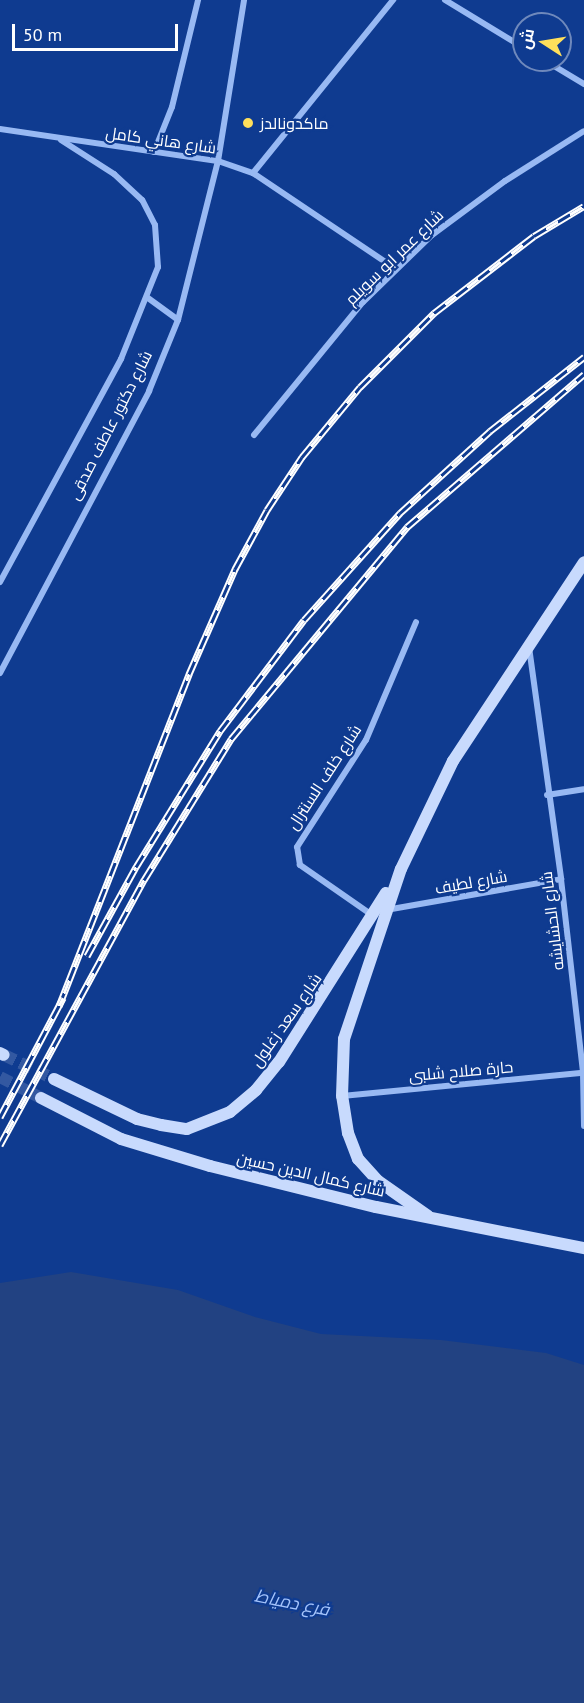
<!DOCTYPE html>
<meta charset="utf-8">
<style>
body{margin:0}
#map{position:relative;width:584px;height:1703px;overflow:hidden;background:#0f3b90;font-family:"PT Sans",Cairo,sans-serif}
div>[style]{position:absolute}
.water>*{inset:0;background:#224282}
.secondary-tunnel>*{height:12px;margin-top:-6px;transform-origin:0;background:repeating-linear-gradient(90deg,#3358a1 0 12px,transparent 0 18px)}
.minor>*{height:6px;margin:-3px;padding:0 3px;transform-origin:3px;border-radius:3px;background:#98b9f3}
.secondary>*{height:12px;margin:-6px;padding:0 6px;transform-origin:6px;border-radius:6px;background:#c8dafd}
.rail>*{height:7px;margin-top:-3.5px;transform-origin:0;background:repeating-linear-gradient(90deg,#0f3b90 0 14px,#fff 0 28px);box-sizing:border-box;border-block:2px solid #fff}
.dots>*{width:16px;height:16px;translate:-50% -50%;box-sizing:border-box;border:3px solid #0f3b90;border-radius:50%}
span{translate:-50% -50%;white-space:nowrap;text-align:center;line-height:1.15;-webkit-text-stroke:4.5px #0f3b90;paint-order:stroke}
.poi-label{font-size:16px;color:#fff}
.left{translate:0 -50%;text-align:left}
.street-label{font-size:16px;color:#fff}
.water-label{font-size:18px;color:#a4c3fb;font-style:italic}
.north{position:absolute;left:512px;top:12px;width:60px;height:60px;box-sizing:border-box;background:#0f3b90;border:2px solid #6f89bc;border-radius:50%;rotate:282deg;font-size:16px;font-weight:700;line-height:24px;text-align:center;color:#fff}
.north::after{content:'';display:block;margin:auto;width:21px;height:27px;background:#ffdf5b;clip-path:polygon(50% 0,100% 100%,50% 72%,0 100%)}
.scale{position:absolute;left:12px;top:24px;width:166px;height:27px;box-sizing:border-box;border:3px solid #fff;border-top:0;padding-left:8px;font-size:18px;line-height:21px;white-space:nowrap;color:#fff;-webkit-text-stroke:4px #0f3b90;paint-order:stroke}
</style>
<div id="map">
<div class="water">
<div style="clip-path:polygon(71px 1272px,178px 1290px,255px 1317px,321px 1334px,441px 1340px,546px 1353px,584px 1365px,584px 1703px,0 1703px,0 1283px)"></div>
</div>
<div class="secondary-tunnel">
<div style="left:4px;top:1055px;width:55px;rotate:25.6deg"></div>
<div style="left:0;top:1077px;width:46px;rotate:27.1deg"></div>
</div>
<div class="minor">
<div style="left:445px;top:0;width:92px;rotate:31.3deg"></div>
<div style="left:544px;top:60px;width:47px;rotate:31deg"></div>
<div style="left:0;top:129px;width:220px;rotate:8.4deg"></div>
<div style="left:218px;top:161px;width:37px;rotate:19deg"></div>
<div style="left:253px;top:173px;width:172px;rotate:33.9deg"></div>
<div style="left:154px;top:152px;width:48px;rotate:-68.2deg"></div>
<div style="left:172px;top:107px;width:110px;rotate:-76.3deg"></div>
<div style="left:253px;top:173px;width:223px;rotate:-51deg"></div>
<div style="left:148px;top:298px;width:37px;rotate:36deg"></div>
<div style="left:254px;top:435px;width:172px;rotate:-50.7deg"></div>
<div style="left:363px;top:302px;width:96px;rotate:-44.2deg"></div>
<div style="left:432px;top:235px;width:91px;rotate:-36.5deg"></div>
<div style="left:505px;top:181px;width:93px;rotate:-32.3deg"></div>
<div style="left:0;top:582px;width:254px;rotate:-61.5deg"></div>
<div style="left:121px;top:359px;width:99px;rotate:-68.1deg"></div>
<div style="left:158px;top:267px;width:42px;rotate:-94.1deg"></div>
<div style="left:155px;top:225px;width:28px;rotate:-117deg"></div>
<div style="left:142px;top:200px;width:38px;rotate:-137deg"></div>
<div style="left:114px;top:174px;width:63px;rotate:-147.3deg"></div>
<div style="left:529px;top:647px;width:234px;rotate:82.1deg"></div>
<div style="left:561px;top:879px;width:195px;rotate:83.5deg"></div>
<div style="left:583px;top:1073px;width:53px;rotate:88.9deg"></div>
<div style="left:0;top:673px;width:319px;rotate:-62.1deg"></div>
<div style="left:149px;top:391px;width:77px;rotate:-67.8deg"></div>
<div style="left:178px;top:320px;width:164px;rotate:-75.9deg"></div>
<div style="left:218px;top:161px;width:163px;rotate:-80.8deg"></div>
<div style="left:547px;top:795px;width:37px;rotate:-9deg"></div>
<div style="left:386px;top:910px;width:178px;rotate:-10deg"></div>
<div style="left:372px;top:915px;width:88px;rotate:-145.2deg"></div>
<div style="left:300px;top:865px;width:18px;rotate:-99deg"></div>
<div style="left:297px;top:847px;width:127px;rotate:-57.2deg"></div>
<div style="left:366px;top:740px;width:128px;rotate:-67deg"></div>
<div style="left:342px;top:1096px;width:242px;rotate:-5.5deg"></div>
</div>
<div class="secondary">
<div style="left:0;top:1053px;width:4px;rotate:27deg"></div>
<div style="left:54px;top:1079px;width:92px;rotate:25.7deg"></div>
<div style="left:137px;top:1119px;width:25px;rotate:14deg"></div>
<div style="left:161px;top:1125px;width:26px;rotate:9deg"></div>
<div style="left:187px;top:1129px;width:46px;rotate:-21.6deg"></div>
<div style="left:230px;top:1112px;width:34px;rotate:-40deg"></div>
<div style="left:256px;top:1090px;width:36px;rotate:-51deg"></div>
<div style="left:279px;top:1062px;width:200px;rotate:-57.7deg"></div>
<div style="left:41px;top:1098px;width:90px;rotate:27.1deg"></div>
<div style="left:121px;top:1139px;width:93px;rotate:16.9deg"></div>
<div style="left:210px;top:1166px;width:171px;rotate:13.9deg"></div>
<div style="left:376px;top:1207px;width:212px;rotate:11.2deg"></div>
<div style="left:428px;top:1216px;width:61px;rotate:-145deg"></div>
<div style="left:378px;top:1181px;width:30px;rotate:-132deg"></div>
<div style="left:358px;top:1159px;width:28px;rotate:-111deg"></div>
<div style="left:348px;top:1133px;width:37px;rotate:-99deg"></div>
<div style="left:342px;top:1096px;width:57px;rotate:-88deg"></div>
<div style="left:344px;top:1039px;width:179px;rotate:-71.5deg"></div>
<div style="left:401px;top:869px;width:120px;rotate:-64.3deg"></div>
<div style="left:453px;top:761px;width:238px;rotate:-56.6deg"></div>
</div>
<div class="rail">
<div style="left:87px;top:956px;width:102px;rotate:-61.2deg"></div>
<div style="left:136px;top:867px;width:160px;rotate:-58.3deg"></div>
<div style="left:220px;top:731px;width:139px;rotate:-52.9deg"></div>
<div style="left:304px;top:620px;width:144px;rotate:-48.1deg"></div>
<div style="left:400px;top:513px;width:122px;rotate:-42.3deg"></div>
<div style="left:490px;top:431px;width:120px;rotate:-38.2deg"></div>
<div style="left:59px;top:1006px;width:357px;rotate:-68.6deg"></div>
<div style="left:189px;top:674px;width:115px;rotate:-66.3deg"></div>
<div style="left:235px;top:569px;width:67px;rotate:-61.5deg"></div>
<div style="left:267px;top:510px;width:64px;rotate:-56.6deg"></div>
<div style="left:302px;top:457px;width:91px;rotate:-50.4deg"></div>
<div style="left:360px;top:387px;width:105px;rotate:-45deg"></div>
<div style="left:434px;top:313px;width:126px;rotate:-37.6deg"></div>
<div style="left:534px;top:236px;width:58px;rotate:-31deg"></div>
<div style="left:0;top:1117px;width:135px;rotate:-62.1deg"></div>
<div style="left:0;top:1145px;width:302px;rotate:-61.5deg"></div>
<div style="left:144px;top:880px;width:166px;rotate:-58.3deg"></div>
<div style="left:231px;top:739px;width:276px;rotate:-50.3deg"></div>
<div style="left:407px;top:527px;width:234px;rotate:-40.8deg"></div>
</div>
<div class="dots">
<div style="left:248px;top:123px;background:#ffdf5b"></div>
</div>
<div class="poi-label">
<span class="left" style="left:260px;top:123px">ماكدونالدز</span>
</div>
<div class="street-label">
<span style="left:161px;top:140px;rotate:8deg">شارع هاني كامل</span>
<span style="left:394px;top:257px;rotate:-44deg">شارع عمر ابو سويلم</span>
<span style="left:110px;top:425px;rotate:-63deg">شارع دكتور عاطف صدقى</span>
<span style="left:324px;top:777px;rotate:-57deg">شارع خلف السنترال</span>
<span style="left:471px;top:882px;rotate:-10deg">شارع لطيف</span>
<span style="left:552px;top:921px;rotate:-97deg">شارع الحشايشه</span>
<span style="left:286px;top:1020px;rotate:-55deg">شارع سعد زغلول</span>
<span style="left:461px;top:1071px;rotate:-5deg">حارة صلاح شلبى</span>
<span style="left:311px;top:1174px;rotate:13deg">شارع كمال الدين حسين</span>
</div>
<div class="water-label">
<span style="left:292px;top:1603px;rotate:11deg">فرع دمياط</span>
</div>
<div class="north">ش</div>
<div class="scale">50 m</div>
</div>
